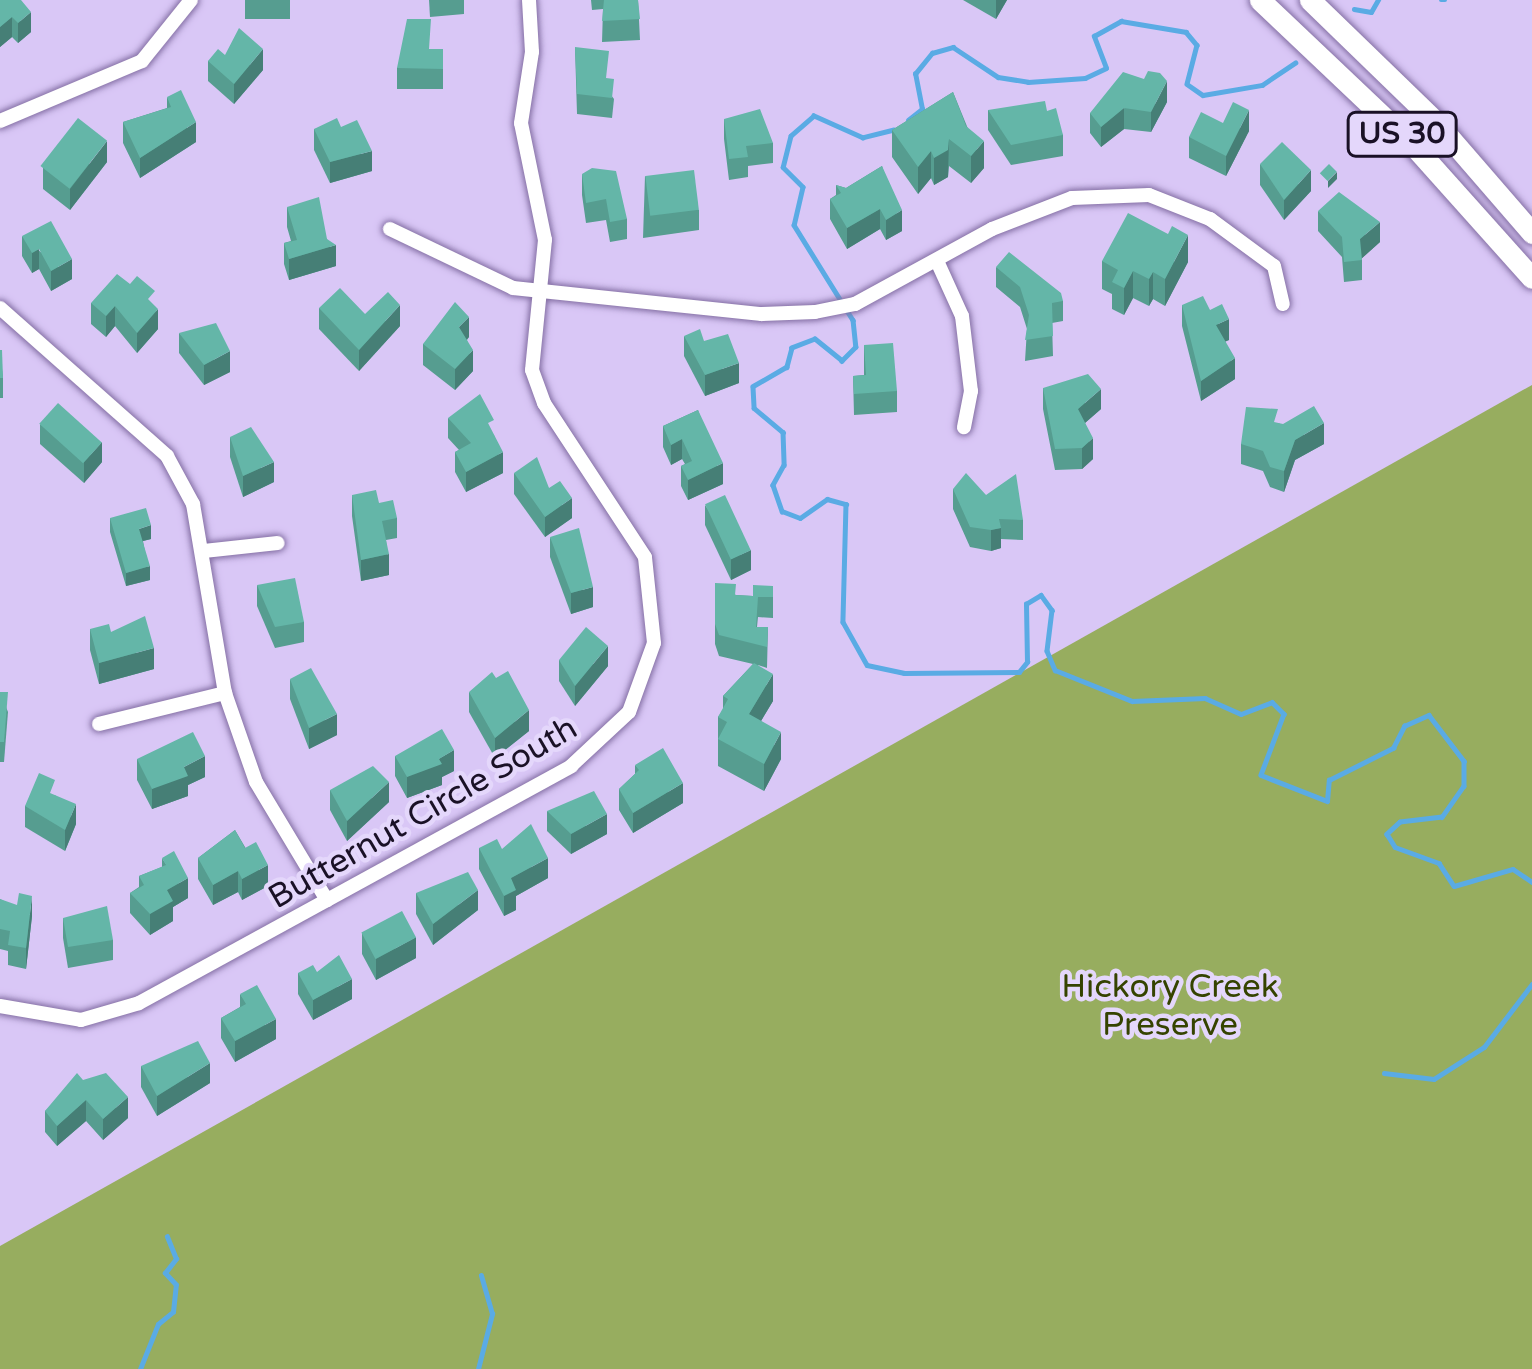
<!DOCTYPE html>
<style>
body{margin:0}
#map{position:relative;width:1532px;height:1369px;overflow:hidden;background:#d9c7f6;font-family:"Varela Round",sans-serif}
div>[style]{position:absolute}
.green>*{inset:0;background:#97ad5f}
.stream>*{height:4.5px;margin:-2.25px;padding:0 2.25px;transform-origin:2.25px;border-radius:2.25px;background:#5aabe4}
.roads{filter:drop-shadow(0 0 3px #846fa4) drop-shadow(0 0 3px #846fa4)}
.minor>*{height:14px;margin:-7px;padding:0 7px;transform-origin:7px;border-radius:7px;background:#fff}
.primary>*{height:21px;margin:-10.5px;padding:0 10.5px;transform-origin:10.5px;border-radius:10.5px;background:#fff}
.wall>*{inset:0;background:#569d90;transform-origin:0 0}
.shaded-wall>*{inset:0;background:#467f76}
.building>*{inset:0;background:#64b6a8;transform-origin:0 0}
span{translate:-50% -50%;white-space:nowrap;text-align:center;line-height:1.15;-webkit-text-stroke:9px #e4d7fb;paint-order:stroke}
.shield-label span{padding:3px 9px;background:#e4d7fb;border:3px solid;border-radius:9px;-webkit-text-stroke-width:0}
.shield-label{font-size:30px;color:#1a1126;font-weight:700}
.street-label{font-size:33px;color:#1a1126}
.park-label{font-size:33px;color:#354300}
</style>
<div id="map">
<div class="green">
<div style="clip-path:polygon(1532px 385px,1532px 1369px,0 1369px,0 1246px)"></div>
</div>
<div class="stream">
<div style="left:1441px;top:0;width:4px"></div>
<div style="left:1354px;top:9px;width:17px;rotate:10deg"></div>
<div style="left:1371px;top:12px;width:14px;rotate:-60deg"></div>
<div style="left:908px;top:120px;width:18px;rotate:-38deg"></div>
<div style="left:922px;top:109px;width:36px;rotate:-101deg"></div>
<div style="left:915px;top:74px;width:27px;rotate:-51deg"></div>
<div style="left:932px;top:53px;width:22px;rotate:-16deg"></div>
<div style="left:953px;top:47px;width:54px;rotate:33.7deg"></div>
<div style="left:998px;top:77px;width:30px;rotate:9deg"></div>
<div style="left:1028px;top:82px;width:57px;rotate:-4deg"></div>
<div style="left:1085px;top:78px;width:23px;rotate:-25deg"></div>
<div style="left:1106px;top:68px;width:34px;rotate:-111deg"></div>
<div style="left:1094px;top:36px;width:31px;rotate:-29deg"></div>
<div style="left:1121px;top:21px;width:66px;rotate:9.6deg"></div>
<div style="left:1186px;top:32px;width:17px;rotate:50deg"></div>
<div style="left:1197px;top:45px;width:40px;rotate:104.4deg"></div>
<div style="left:1187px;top:84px;width:19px;rotate:35deg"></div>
<div style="left:1203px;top:95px;width:60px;rotate:-9.6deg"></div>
<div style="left:1262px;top:85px;width:40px;rotate:-34deg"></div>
<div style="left:894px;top:130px;width:32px;rotate:166deg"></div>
<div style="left:863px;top:138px;width:54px;rotate:-155.8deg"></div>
<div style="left:814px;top:116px;width:30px;rotate:139deg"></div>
<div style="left:791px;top:136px;width:32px;rotate:104deg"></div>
<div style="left:783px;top:167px;width:28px;rotate:45deg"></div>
<div style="left:803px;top:187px;width:39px;rotate:103deg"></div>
<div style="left:794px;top:225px;width:112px;rotate:58.2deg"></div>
<div style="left:853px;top:320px;width:27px;rotate:84deg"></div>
<div style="left:856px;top:347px;width:20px;rotate:135deg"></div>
<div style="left:842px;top:361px;width:35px;rotate:-141deg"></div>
<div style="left:815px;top:339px;width:25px;rotate:159deg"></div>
<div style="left:792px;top:348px;width:20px;rotate:105deg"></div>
<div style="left:787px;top:367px;width:39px;rotate:150deg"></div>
<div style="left:753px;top:387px;width:21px;rotate:87deg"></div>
<div style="left:754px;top:408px;width:38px;rotate:40deg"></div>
<div style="left:783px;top:432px;width:33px;rotate:88deg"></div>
<div style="left:784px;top:465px;width:23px;rotate:119deg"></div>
<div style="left:773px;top:485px;width:28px;rotate:71deg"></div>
<div style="left:782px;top:511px;width:19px;rotate:21deg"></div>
<div style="left:800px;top:518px;width:33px;rotate:-35deg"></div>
<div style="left:827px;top:499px;width:20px;rotate:15deg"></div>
<div style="left:846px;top:504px;width:118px;rotate:91.5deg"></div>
<div style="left:843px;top:622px;width:49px;rotate:60.8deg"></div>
<div style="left:867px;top:665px;width:38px;rotate:12deg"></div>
<div style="left:904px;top:673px;width:115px;rotate:-0.5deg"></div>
<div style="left:1019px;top:672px;width:13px;rotate:-51deg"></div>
<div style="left:1027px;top:662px;width:58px;rotate:-91deg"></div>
<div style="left:1026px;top:604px;width:17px;rotate:-31deg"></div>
<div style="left:1041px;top:595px;width:19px;rotate:54deg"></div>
<div style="left:1052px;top:610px;width:41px;rotate:97deg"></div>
<div style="left:1047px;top:651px;width:21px;rotate:67deg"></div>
<div style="left:1055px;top:670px;width:83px;rotate:21.9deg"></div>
<div style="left:1132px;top:701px;width:73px;rotate:-2.4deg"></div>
<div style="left:1205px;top:698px;width:39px;rotate:24deg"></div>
<div style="left:1241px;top:714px;width:33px;rotate:-21deg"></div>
<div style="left:1272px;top:702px;width:17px;rotate:45deg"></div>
<div style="left:1284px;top:714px;width:65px;rotate:110.7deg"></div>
<div style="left:1261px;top:775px;width:71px;rotate:21.5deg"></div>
<div style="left:1327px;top:801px;width:21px;rotate:-85deg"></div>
<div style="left:1329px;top:780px;width:72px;rotate:-26.6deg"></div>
<div style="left:1393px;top:748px;width:25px;rotate:-63deg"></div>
<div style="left:1404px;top:726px;width:27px;rotate:-24deg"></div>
<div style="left:1429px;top:715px;width:58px;rotate:52.7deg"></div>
<div style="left:1464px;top:761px;width:25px;rotate:90deg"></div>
<div style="left:1464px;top:786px;width:38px;rotate:125deg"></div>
<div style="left:1442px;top:817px;width:42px;rotate:173.2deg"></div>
<div style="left:1400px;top:822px;width:18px;rotate:137deg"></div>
<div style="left:1387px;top:834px;width:15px;rotate:58deg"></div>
<div style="left:1395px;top:847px;width:47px;rotate:20deg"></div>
<div style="left:1439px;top:863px;width:27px;rotate:57deg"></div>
<div style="left:1454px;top:886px;width:61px;rotate:-16.1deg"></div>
<div style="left:1513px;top:869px;width:23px;rotate:34deg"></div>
<div style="left:1384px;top:1073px;width:50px;rotate:6.8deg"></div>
<div style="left:1434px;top:1079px;width:59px;rotate:-32.6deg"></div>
<div style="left:1484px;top:1047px;width:79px;rotate:-52.7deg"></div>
<div style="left:140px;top:1369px;width:48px;rotate:-68.2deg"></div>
<div style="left:158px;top:1324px;width:19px;rotate:-39deg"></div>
<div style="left:173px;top:1312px;width:27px;rotate:-84deg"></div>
<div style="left:176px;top:1285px;width:16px;rotate:-133deg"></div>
<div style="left:165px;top:1273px;width:18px;rotate:-52deg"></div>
<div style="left:176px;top:1259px;width:24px;rotate:-112deg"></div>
<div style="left:478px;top:1369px;width:57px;rotate:-75.7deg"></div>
<div style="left:492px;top:1314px;width:40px;rotate:-106deg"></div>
</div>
<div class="roads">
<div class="minor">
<div style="left:0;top:121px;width:154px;rotate:-22.9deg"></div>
<div style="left:142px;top:61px;width:78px;rotate:-51.2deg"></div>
<div style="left:390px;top:229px;width:136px;rotate:25.6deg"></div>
<div style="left:513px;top:288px;width:250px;rotate:6deg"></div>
<div style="left:762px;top:314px;width:53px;rotate:-2.2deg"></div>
<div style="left:815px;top:312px;width:41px;rotate:-11.3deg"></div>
<div style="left:855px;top:304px;width:156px;rotate:-28.7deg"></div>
<div style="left:992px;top:229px;width:86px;rotate:-21.2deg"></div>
<div style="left:1072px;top:198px;width:77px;rotate:-2.2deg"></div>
<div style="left:1149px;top:195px;width:66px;rotate:21.5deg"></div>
<div style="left:1210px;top:219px;width:79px;rotate:36.3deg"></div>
<div style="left:1274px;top:266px;width:39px;rotate:77deg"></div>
<div style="left:937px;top:261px;width:60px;rotate:65.6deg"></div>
<div style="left:962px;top:316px;width:76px;rotate:83.2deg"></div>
<div style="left:971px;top:391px;width:37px;rotate:101deg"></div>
<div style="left:0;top:308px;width:223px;rotate:41.5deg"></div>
<div style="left:167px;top:456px;width:55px;rotate:61.6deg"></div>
<div style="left:193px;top:504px;width:192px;rotate:80.4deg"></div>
<div style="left:225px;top:693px;width:94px;rotate:70.8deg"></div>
<div style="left:256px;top:782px;width:138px;rotate:59deg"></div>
<div style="left:204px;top:551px;width:74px;rotate:-6.2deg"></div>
<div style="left:99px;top:724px;width:130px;rotate:-13.8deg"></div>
<div style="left:0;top:1006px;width:82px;rotate:9.8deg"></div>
<div style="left:81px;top:1020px;width:60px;rotate:-16.3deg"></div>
<div style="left:139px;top:1003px;width:493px;rotate:-28.7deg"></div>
<div style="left:571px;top:766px;width:79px;rotate:-43deg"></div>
<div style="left:629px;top:712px;width:73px;rotate:-70.1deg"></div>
<div style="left:654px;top:643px;width:86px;rotate:-96deg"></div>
<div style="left:645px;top:557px;width:184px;rotate:-123.3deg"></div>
<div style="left:544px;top:403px;width:35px;rotate:-110deg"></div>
<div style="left:532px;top:370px;width:131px;rotate:-84.3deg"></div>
<div style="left:545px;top:240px;width:119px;rotate:-101.6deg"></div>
<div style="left:521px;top:123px;width:72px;rotate:-81.2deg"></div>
<div style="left:532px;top:52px;width:52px;rotate:-93.3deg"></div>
</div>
<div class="primary">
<div style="left:1260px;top:0;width:211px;rotate:43.5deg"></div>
<div style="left:1413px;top:145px;width:178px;rotate:48.2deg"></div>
<div style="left:1310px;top:0;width:175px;rotate:44.1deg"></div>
<div style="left:1436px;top:122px;width:147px;rotate:49.1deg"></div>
</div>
</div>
<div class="wall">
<div style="clip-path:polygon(0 0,31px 32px,18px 43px,12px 37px,0 47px)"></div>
<div style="left:245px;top:0;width:45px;height:19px"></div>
<div style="clip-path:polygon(429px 0,464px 0,464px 14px,430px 17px)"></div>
<div style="clip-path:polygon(591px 0,638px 0,640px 40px,602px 42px,603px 9px,592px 10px)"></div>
<div style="clip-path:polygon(963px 0,1007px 0,996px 19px)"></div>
<div style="clip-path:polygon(575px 47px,614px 99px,612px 118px,577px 114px)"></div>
<div style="clip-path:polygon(443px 49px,443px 89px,397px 89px,397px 68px)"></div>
<div style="clip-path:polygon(225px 55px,263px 70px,234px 104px,208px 81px,208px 61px)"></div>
<div style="clip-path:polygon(953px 92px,984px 168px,971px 183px,949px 166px,948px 177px,934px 185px,931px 178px,918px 194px,892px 157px,892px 130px)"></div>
<div style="clip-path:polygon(167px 97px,196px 142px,140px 178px,123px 143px,123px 122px,167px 108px)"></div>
<div style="clip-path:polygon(1167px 102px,1151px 132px,1124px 129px,1101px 147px,1090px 133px,1090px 113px)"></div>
<div style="clip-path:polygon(988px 110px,1047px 111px,1063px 135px,1063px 156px,1011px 165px,988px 130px)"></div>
<div style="clip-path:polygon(724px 119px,773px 143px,773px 163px,748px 166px,748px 177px,729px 180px,724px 139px)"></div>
<div style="clip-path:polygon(1223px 123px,1249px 131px,1226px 176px,1189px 158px,1189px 137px)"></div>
<div style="clip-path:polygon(341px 127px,372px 171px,330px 183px,314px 150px,314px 129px)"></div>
<div style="clip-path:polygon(107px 162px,70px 210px,43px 189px,43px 168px)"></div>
<div style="clip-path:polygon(1260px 164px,1311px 191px,1284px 220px,1260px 185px)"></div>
<div style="clip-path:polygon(882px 166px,902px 231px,886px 240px,880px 229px,847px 249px,830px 219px,830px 199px,836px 195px,836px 185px,846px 188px)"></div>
<div style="clip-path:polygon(582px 174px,627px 219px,627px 239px,610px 242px,606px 220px,586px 223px,582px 195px)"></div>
<div style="clip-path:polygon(645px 176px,699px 210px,699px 230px,643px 238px)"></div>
<div style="clip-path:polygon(287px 207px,327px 239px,336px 266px,289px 280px,284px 264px,284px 243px,291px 241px,287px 227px)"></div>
<div style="clip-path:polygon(1318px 211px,1380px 242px,1362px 258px,1362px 280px,1344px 282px,1342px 257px,1318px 231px)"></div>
<div style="clip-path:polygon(22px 236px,72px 279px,51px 291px,39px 269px,32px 273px,22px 256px)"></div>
<div style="clip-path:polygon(1102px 261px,1188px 262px,1165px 306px,1153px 299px,1149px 306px,1133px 298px,1124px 315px,1112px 309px,1112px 294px,1102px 289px)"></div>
<div style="clip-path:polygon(996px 267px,1063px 301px,1063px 321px,1052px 323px,1053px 356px,1025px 361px,1027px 329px,1020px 307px,996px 287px)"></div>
<div style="clip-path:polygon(91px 303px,155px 306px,158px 329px,137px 353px,115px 326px,106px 337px,91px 324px)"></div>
<div style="clip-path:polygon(1182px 305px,1210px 310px,1229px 340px,1225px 341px,1235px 379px,1201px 401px,1182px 326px)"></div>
<div style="clip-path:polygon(319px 308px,365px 314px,400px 326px,359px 371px,319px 329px)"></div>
<div style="clip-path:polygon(179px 333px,230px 372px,204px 385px,179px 353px)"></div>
<div style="clip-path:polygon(684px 336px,739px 383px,705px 396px,684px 356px)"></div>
<div style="clip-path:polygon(469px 337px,467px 340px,473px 371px,455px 390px,423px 365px,423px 344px)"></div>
<div style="clip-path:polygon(864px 345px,897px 391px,897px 412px,854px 415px,853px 376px,864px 375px)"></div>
<div style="clip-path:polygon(0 350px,3px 378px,3px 398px,0 398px)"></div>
<div style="clip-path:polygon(1043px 388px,1101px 409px,1085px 423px,1093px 459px,1082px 469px,1055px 470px,1043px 409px)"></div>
<div style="clip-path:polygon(698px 410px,723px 484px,688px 500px,681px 486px,681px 466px,685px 464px,682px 459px,671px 465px,663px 447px,663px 426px)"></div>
<div style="clip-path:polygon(448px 418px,494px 435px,503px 473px,466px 492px,455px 472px,455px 452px,459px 450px,448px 438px)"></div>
<div style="clip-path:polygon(1278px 423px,1324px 444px,1295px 460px,1284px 492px,1270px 487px,1263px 471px,1241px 464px,1241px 444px)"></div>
<div style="clip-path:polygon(40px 424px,102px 462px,84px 483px,40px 444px)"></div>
<div style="clip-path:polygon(230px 437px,274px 482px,243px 497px,230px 457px)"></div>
<div style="clip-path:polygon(514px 473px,549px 488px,572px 518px,545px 537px,514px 494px)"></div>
<div style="clip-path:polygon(953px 489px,986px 495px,1023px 520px,1023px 540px,1001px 539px,1001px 548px,991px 551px,970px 547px,953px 509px)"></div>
<div style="clip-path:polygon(352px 495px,379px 503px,397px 518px,397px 538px,386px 540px,389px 575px,361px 581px,352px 516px)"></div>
<div style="clip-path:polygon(705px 505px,751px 570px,731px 580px,705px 525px)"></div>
<div style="clip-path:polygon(110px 518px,151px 539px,143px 541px,150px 580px,126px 586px,110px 532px)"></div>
<div style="clip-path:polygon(550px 537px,593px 607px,571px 614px,550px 557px)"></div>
<div style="clip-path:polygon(715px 583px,736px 595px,753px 596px,773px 586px,773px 618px,758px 617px,757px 627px,768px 627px,767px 668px,758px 665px,773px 701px,761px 721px,781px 759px,764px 791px,718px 766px,718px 717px,723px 710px,723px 696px,753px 664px,719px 656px,715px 644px)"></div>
<div style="clip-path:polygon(257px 585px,304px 622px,304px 642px,275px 648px,257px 606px)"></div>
<div style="clip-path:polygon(90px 629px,111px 632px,154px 669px,99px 684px,90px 650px)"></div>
<div style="clip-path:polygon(559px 660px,608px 666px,575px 706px,559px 681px)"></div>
<div style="clip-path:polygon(290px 679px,337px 735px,309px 749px,290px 699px)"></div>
<div style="clip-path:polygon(0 692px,8px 712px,4px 762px,0 762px)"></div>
<div style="clip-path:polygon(469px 692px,529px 731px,495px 758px,469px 712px)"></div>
<div style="clip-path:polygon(395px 756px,454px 771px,442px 777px,442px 785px,407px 798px,395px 776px)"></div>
<div style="clip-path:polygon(137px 759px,205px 777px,188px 785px,188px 796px,152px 809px,137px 780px)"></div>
<div style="clip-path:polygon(635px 765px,683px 803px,633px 833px,619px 810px,619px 789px,635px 774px)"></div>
<div style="clip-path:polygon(330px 790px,389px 802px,347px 841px,330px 810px)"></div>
<div style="clip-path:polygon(55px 795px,76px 824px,65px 851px,25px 827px,25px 806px)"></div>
<div style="clip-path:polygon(547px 811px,607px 834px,571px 854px,547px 831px)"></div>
<div style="clip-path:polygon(235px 830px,268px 886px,242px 900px,238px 892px,213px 905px,198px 879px,198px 858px)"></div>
<div style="clip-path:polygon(479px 848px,502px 849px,548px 878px,516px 896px,516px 910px,504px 916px,479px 869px)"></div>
<div style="clip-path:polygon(162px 858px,188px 898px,173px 907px,173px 921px,150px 935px,130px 913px,130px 893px,139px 887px,139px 876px,162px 867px)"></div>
<div style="clip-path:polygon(416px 893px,478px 910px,433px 945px,416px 914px)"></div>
<div style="clip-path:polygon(0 899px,32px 916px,26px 969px,8px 965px,8px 951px,0 949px)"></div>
<div style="clip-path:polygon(63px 918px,113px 940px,113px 960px,68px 968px,63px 938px)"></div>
<div style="clip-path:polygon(362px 933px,416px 958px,376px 980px,362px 954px)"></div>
<div style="clip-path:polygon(317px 972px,352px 999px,313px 1020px,298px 994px,298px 973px)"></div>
<div style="clip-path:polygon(240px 994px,276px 1039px,235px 1062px,221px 1038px,221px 1018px,240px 1007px)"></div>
<div style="clip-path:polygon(141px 1066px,210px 1083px,157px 1116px,141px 1087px)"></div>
<div style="clip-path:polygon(83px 1080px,128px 1118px,103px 1140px,86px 1121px,57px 1146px,45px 1132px,45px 1111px)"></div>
</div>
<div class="shaded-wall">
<div style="clip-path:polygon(996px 0,1007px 0,996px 19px)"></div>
<div style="clip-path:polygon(31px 12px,31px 32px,18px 43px,18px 23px)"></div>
<div style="clip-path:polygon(12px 17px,12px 37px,0 47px,0 27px)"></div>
<div style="clip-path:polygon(263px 49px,263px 70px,234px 104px,234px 84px)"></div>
<div style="clip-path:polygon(1167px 81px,1167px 102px,1151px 132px,1151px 112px)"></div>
<div style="clip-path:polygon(1124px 108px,1124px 129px,1101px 147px,1101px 127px)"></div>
<div style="clip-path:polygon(1249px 110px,1249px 131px,1226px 176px,1226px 156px)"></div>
<div style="clip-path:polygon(196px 122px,196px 142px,140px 178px,140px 158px)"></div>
<div style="clip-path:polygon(949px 139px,948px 177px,934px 185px,934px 158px)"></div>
<div style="clip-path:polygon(107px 141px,107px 162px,70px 210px,70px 189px)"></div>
<div style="clip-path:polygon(984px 141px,984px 168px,971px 183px,971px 156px)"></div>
<div style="clip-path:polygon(372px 151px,372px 171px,330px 183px,330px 162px)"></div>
<div style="clip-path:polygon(931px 151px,931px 178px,918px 194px,918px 167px)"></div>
<div style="clip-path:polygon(1311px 170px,1311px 191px,1284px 220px,1284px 200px)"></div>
<div style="clip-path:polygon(1337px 172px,1337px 179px,1328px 188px,1328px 181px)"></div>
<div style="clip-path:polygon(880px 209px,880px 229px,847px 249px,847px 228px)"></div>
<div style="clip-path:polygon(902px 210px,902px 231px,886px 240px,886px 220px)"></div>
<div style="clip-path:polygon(1380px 222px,1380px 242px,1360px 260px,1360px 239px)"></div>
<div style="clip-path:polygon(1188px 235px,1188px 262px,1165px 306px,1165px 279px)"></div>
<div style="clip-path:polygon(336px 245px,336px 266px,289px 280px,289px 259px)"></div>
<div style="clip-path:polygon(39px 249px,39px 269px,32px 273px,32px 253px)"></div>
<div style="clip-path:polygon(72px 259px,72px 279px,51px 291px,51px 271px)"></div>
<div style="clip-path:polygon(1133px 271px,1133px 298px,1124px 315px,1124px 288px)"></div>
<div style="clip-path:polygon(1153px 272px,1153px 299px,1149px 306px,1149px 279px)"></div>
<div style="clip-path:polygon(400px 305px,400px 326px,359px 371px,359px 350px)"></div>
<div style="clip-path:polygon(115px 306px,115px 326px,106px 337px,106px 316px)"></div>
<div style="clip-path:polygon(158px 309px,158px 329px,137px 353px,137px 333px)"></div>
<div style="clip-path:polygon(469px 317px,469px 337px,459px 347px,459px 327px)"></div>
<div style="clip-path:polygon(1229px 319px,1229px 340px,1216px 346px,1216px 325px)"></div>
<div style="clip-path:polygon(473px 350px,473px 371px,455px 390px,455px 369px)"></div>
<div style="clip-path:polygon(230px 351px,230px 372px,204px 385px,204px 365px)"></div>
<div style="clip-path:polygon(1235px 358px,1235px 379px,1201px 401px,1201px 381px)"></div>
<div style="clip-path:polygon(739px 363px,739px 383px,705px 396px,705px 375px)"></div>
<div style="clip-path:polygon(1101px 389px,1101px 409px,1078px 429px,1078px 409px)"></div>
<div style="clip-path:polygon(1324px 423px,1324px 444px,1295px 460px,1284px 492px,1284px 471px,1295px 440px)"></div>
<div style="clip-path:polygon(1093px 438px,1093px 459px,1082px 469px,1082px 448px)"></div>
<div style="clip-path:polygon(682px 439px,682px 459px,671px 465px,671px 445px)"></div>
<div style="clip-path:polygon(102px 442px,102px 462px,84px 483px,84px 462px)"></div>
<div style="clip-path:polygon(503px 452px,503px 473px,466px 492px,466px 472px)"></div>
<div style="clip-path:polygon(274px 462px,274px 482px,243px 497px,243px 476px)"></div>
<div style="clip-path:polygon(723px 463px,723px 484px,688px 500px,688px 480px)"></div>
<div style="clip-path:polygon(572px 498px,572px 518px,545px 537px,545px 517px)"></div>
<div style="clip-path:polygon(151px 525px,151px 539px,139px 542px,139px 529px)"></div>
<div style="clip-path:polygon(1001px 528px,1001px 548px,991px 551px,991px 530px)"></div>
<div style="clip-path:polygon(751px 550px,751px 570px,731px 580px,731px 559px)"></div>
<div style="clip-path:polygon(389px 554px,389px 575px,361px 581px,361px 560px)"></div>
<div style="clip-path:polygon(150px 566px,150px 580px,126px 586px,126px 573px)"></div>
<div style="clip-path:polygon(593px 587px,593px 607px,571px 614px,571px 593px)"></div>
<div style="clip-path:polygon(608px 646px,608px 666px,575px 706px,575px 686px)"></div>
<div style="clip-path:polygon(154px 648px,154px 669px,99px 684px,99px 663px)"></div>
<div style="clip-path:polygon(773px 674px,773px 701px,749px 741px,749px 714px)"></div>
<div style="clip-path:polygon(529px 710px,529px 731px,495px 758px,495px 738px)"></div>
<div style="clip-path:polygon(337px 714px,337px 735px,309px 749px,309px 728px)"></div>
<div style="clip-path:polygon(781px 732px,781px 759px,764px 791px,764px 764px)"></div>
<div style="clip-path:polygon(454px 750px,454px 771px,442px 777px,442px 785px,407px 798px,407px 777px)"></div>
<div style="clip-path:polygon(205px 756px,205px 777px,188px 785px,188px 796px,152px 809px,152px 789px,184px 767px)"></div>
<div style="clip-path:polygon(389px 782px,389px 802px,347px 841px,347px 821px)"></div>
<div style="clip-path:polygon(683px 783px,683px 803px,633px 833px,633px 813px)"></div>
<div style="clip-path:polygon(76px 804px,76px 824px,65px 851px,65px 830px)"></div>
<div style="clip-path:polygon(607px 814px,607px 834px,571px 854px,571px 834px)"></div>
<div style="clip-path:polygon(548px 858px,548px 878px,516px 896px,516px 910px,504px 916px,504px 896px,511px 878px)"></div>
<div style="clip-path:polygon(268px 865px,268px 886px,242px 900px,242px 879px)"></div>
<div style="clip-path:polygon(238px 871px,238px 892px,213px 905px,213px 885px)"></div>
<div style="clip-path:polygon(188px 878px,188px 898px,173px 907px,173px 921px,150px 935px,150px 914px,167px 890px)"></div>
<div style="clip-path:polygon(478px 890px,478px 910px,433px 945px,433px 924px)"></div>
<div style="clip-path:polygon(32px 896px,32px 916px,26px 969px,26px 948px)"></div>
<div style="clip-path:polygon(416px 937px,416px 958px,376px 980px,376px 959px)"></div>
<div style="clip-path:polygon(352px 979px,352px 999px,313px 1020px,313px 1000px)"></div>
<div style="clip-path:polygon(276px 1019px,276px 1039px,235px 1062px,235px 1041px)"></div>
<div style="clip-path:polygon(210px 1063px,210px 1083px,157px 1116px,157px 1096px)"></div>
<div style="clip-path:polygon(128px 1097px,128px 1118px,103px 1140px,103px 1119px)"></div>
<div style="clip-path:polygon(86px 1100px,86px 1121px,57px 1146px,57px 1126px)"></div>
</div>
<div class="building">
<div style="clip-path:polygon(0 0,21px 0,31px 12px,18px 23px,12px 17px,0 27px)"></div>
<div style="clip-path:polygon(604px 0,638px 0,640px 19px,602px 21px)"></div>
<div style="clip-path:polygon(407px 19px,431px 19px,429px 49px,443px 49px,443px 69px,397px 68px)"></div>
<div style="clip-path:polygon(239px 28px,263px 49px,234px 84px,208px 61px,218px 49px,225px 55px)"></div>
<div style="clip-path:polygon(575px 47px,609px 51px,606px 78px,614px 79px,612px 98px,577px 94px)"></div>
<div style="clip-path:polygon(1148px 71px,1160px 73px,1167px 81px,1151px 112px,1124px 108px,1101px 127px,1090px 113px,1123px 72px,1144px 79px)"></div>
<div style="clip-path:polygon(181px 90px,196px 122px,140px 158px,123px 122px,171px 107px,167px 97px)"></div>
<div style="clip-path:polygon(953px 92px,966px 126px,984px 141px,971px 156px,949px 139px,948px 150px,934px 158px,931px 151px,918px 167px,892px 130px)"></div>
<div style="clip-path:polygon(1045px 101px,1047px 111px,1056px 108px,1063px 135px,1011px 145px,988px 110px)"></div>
<div style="clip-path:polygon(1233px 102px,1249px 110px,1226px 156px,1189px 137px,1201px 112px,1223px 123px)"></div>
<div style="clip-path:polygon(760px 109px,773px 143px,746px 146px,748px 157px,729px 159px,724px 119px)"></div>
<div style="left:78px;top:118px;width:37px;height:61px;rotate:38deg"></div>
<div style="clip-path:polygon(337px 118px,341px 127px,357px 120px,372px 151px,330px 162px,314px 129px)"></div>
<div style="clip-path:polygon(1282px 142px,1311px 170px,1284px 200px,1260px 164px)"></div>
<div style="left:1329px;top:164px;width:11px;height:13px;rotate:45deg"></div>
<div style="clip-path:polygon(882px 166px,902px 210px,886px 220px,880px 209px,847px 228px,830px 199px,841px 193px,836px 185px,846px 188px)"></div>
<div style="clip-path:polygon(592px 168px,616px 171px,627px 219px,610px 222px,606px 199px,586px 203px,582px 174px)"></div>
<div style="left:694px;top:170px;width:40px;height:49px;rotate:83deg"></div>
<div style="clip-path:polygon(1339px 192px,1380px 222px,1360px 239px,1362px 260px,1344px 262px,1342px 237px,1318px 211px)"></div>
<div style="clip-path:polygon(319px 197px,327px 239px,336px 245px,289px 259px,284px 243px,297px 240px,287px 207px)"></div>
<div style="clip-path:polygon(1128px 213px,1168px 234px,1172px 226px,1188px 235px,1165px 279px,1153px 272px,1149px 279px,1133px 271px,1124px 288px,1112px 282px,1118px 270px,1102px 261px)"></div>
<div style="clip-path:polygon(51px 221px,72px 259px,51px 271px,39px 249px,32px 253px,22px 236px)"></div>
<div style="clip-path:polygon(1009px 252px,1061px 293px,1063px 301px,1052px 303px,1053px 336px,1025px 340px,1029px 315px,1020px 287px,996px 267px)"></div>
<div style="clip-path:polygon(117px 274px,130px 284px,137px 276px,155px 291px,148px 299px,158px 309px,137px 333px,115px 306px,106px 316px,91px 303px)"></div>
<div style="clip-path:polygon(340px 288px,365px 314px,388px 292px,400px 305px,359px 350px,319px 308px)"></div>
<div style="clip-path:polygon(1203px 296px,1210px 310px,1222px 304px,1229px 319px,1216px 325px,1235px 358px,1201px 381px,1182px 305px)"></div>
<div style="clip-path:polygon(455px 302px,469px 317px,459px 327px,473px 350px,455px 369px,423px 344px)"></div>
<div style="clip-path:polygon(216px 323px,230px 351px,204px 365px,179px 333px)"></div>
<div style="clip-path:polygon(700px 329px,704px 341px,728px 334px,739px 363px,705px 375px,684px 336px)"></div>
<div style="clip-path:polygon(893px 343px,897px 391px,854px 394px,853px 376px,866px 375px,864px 345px)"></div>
<div style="clip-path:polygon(0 350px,2px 350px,3px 378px,0 378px)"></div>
<div style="clip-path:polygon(1088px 374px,1101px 389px,1078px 409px,1093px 438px,1082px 448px,1055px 449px,1043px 388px)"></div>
<div style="clip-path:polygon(480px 394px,494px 420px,488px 423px,503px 452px,466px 472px,455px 452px,471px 443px,448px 418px)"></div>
<div style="left:58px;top:403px;width:59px;height:28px;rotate:42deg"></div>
<div style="clip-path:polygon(1314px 406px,1324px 423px,1295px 440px,1284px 471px,1270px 467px,1263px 451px,1241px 444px,1246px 407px,1278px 409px,1274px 422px,1283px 424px)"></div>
<div style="clip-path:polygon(698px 410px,723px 463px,688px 480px,681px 466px,692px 461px,682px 439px,671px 445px,663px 426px)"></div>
<div style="clip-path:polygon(251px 427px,274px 462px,243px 476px,230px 437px)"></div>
<div style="clip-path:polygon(537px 457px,549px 488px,560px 481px,572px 498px,545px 517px,514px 473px)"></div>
<div style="clip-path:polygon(966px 473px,986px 495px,1016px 474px,1023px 520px,999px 519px,1001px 528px,991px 530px,970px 527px,953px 489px)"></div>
<div style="clip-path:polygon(376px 490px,379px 503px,393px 500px,397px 518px,382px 521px,389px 554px,361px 560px,352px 495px)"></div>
<div style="left:725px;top:495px;width:61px;height:22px;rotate:65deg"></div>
<div style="clip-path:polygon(146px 508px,151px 525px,139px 529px,150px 566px,126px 573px,110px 518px)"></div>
<div style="clip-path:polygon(579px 528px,593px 587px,571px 593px,550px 537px)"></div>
<div style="clip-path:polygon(295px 578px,304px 622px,275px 627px,257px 585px)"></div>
<div style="clip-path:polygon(715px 583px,736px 584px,735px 595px,753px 596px,753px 585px,773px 586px,773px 597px,758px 597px,756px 627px,768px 627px,767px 647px,719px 635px,715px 624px)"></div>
<div style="clip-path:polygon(145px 616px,154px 648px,99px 663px,90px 629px,109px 624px,111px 632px)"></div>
<div style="clip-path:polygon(586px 627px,608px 646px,575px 686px,559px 660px)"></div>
<div style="clip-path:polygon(754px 663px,773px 674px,749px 714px,781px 732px,764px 764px,718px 739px,727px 722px,718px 717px,728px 699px,723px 696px)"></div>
<div style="clip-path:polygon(311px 668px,337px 714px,309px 728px,290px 679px)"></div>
<div style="clip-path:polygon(508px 671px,529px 710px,495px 738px,469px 692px,492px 672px,496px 678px)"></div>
<div style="clip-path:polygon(0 692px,8px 692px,4px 742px,0 742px)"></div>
<div style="clip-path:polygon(442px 729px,454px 750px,439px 759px,442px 764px,407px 777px,395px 756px)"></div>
<div style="clip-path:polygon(193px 732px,205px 756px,184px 767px,188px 776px,152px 789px,137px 759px)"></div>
<div style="clip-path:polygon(663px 748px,683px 783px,633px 813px,619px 789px,639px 770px,635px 765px)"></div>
<div style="clip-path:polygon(373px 766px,389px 782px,347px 821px,330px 790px)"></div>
<div style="clip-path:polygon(39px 773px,55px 780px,50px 793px,76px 804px,65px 830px,25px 806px)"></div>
<div style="clip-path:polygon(594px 791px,607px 814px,571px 834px,547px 811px)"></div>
<div style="clip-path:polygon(531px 824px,548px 858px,511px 878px,516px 890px,504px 896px,479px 848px,497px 839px,502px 849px)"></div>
<div style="clip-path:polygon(235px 830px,245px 848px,256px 842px,268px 865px,242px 879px,238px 871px,213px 885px,198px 858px)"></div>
<div style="clip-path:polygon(174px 851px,188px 878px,167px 890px,173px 901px,150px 914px,130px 893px,144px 885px,139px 876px,166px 865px,162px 858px)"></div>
<div style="clip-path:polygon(468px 872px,478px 890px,433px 924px,416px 893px)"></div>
<div style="clip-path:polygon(19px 893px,32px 896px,26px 948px,8px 945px,10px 931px,0 929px,0 899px,17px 905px)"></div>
<div style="clip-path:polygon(107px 906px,113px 940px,68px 947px,63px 918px)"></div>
<div style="left:402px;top:911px;width:30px;height:46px;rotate:62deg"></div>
<div style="clip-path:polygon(339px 955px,352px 979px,313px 1000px,298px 973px,313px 965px,317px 972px)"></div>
<div style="clip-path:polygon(257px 985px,276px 1019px,235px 1041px,221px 1018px,246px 1004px,240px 994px)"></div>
<div style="clip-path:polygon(198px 1041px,210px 1063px,157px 1096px,141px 1066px)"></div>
<div style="clip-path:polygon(77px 1073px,83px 1080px,106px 1073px,128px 1097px,103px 1119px,86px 1100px,57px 1126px,45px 1111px)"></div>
</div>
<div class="shield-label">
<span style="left:1402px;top:134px">US 30</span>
</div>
<div class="street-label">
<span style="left:423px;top:813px;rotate:-30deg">Butternut Circle South</span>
</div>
<div class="park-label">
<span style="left:1170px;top:1006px">Hickory Creek<br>Preserve</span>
</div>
</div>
